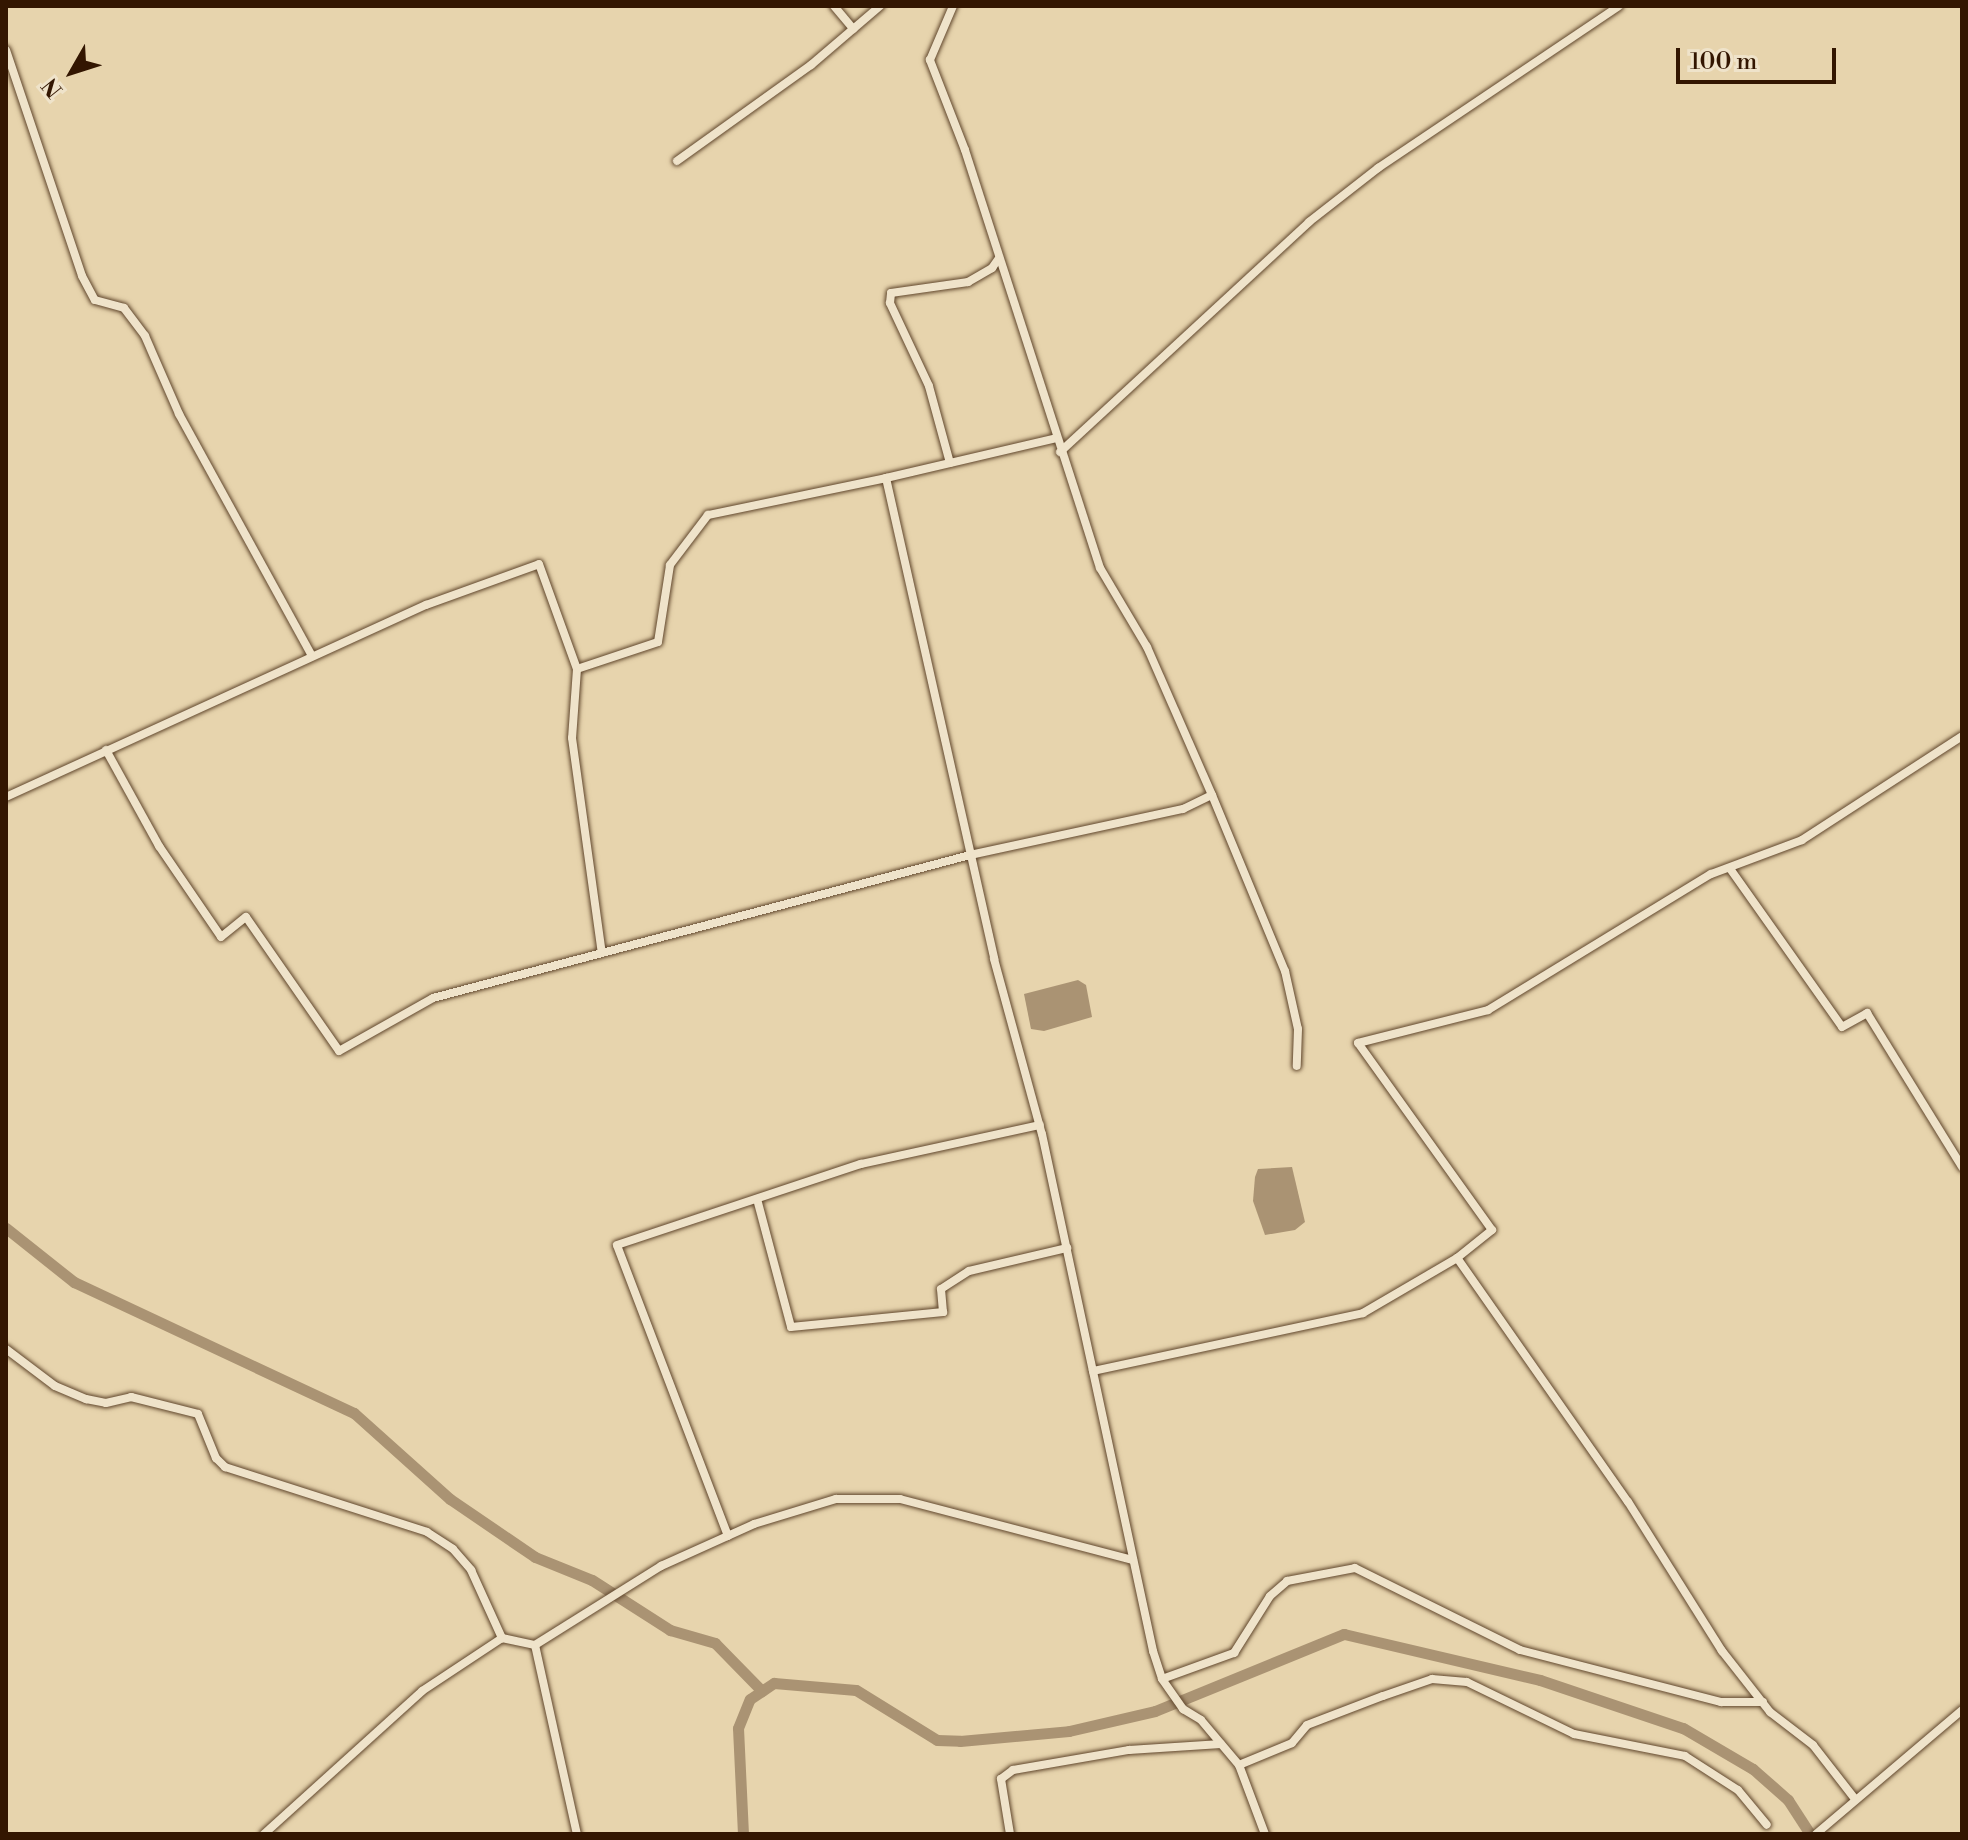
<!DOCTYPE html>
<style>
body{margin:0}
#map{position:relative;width:1968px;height:1840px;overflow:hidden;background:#e7d4ad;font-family:"Libre Bodoni",serif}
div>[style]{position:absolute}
.water>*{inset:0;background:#aa9373}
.canal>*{height:11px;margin:-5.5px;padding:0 5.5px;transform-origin:5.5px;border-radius:5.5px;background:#aa9373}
.roads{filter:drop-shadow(0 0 2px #60462c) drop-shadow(0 0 2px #60462c)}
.street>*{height:8px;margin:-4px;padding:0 4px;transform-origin:4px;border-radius:4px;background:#efe3ca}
span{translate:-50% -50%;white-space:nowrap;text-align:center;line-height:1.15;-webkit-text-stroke:6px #efe3ca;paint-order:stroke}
.frame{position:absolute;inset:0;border:8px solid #331601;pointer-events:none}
.north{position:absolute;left:32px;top:32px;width:80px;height:80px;-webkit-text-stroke:6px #efe3ca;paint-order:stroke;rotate:231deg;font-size:22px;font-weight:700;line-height:32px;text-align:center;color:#331601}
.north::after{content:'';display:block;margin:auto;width:28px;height:36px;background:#331601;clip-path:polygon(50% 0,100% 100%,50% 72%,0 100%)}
.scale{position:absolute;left:1676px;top:48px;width:160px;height:36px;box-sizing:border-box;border:4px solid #331601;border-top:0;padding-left:10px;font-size:24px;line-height:28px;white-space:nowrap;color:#331601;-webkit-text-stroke:6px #efe3ca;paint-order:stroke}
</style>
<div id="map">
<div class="water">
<div style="clip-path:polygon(1078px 980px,1086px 985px,1092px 1017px,1044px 1031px,1031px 1029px,1024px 994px)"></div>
<div style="clip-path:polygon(1292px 1167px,1305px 1222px,1295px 1230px,1265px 1235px,1253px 1201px,1255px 1177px,1258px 1169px)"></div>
</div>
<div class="canal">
<div style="left:6px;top:1228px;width:87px;rotate:38.5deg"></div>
<div style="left:74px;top:1282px;width:309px;rotate:25.1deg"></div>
<div style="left:354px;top:1413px;width:129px;rotate:41.9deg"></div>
<div style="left:450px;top:1499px;width:103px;rotate:34.3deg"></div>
<div style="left:535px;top:1557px;width:61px;rotate:22deg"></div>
<div style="left:592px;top:1580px;width:93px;rotate:32.7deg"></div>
<div style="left:670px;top:1630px;width:47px;rotate:16.1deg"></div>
<div style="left:715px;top:1643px;width:67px;rotate:45.6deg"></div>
<div style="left:743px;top:1834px;width:106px;rotate:-92.7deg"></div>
<div style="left:738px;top:1728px;width:31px;rotate:-68deg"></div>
<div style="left:750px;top:1699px;width:29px;rotate:-34deg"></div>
<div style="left:774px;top:1683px;width:82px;rotate:4.9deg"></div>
<div style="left:856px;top:1690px;width:95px;rotate:31.7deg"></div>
<div style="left:937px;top:1740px;width:23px;rotate:2deg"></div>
<div style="left:960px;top:1741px;width:109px;rotate:-5.2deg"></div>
<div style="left:1069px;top:1731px;width:88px;rotate:-13.1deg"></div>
<div style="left:1155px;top:1711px;width:204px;rotate:-22.2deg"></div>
<div style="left:1344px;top:1634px;width:201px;rotate:13.2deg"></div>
<div style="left:1540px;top:1680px;width:151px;rotate:18.6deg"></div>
<div style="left:1683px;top:1728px;width:81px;rotate:30.4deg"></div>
<div style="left:1753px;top:1769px;width:47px;rotate:41.5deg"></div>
<div style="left:1788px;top:1800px;width:40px;rotate:57.1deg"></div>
</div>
<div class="roads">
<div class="street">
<div style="left:834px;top:6px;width:30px;rotate:50deg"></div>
<div style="left:6px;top:50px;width:238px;rotate:71.4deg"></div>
<div style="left:82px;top:276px;width:27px;rotate:62deg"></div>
<div style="left:95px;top:300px;width:30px;rotate:15deg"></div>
<div style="left:124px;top:308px;width:35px;rotate:53deg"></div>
<div style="left:145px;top:336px;width:85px;rotate:66.4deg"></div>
<div style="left:179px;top:414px;width:276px;rotate:61.2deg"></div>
<div style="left:677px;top:161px;width:165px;rotate:-35.6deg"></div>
<div style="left:811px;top:65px;width:91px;rotate:-40.5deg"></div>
<div style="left:1060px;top:452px;width:339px;rotate:-42.7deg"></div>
<div style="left:1309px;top:222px;width:88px;rotate:-38deg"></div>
<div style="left:1378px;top:168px;width:290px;rotate:-33.9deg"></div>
<div style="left:950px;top:463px;width:80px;rotate:-105.3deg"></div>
<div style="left:929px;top:386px;width:92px;rotate:-115.2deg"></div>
<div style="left:890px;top:303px;width:10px;rotate:-84deg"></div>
<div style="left:891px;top:293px;width:78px;rotate:-8.1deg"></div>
<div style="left:968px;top:282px;width:28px;rotate:-30deg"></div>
<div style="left:992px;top:268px;width:12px;rotate:-55deg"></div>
<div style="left:886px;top:478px;width:175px;rotate:-13.2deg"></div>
<div style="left:577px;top:669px;width:69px;rotate:94.1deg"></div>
<div style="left:572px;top:738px;width:217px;rotate:82.1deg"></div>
<div style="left:106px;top:750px;width:110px;rotate:61.1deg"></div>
<div style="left:159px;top:846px;width:110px;rotate:55.7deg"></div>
<div style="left:221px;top:937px;width:32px;rotate:-39deg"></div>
<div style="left:246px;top:917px;width:163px;rotate:55.2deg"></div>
<div style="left:339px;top:1051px;width:108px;rotate:-29.4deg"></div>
<div style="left:433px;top:998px;width:556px;rotate:-14.91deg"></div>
<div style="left:970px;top:855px;width:218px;rotate:-12.2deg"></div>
<div style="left:1183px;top:809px;width:32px;rotate:-26deg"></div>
<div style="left:1212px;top:795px;width:162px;rotate:-113.7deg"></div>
<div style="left:1147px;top:647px;width:92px;rotate:-120.7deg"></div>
<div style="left:1100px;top:568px;width:439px;rotate:-107.9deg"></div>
<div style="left:965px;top:150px;width:97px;rotate:-111.3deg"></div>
<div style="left:930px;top:60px;width:59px;rotate:-66.9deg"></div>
<div style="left:1212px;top:795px;width:191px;rotate:67.5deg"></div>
<div style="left:1285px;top:971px;width:59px;rotate:77.4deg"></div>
<div style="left:1298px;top:1029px;width:37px;rotate:92deg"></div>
<div style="left:6px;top:797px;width:462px;rotate:-24.6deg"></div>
<div style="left:426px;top:605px;width:120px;rotate:-19.9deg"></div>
<div style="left:539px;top:564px;width:112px;rotate:70.1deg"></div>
<div style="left:577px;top:669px;width:85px;rotate:-18.4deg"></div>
<div style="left:658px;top:642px;width:78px;rotate:-81.1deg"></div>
<div style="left:670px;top:565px;width:63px;rotate:-52.8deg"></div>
<div style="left:708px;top:515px;width:182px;rotate:-11.7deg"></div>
<div style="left:886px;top:478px;width:493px;rotate:77.3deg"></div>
<div style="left:994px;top:959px;width:181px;rotate:74.7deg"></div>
<div style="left:1042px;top:1134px;width:529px;rotate:77.88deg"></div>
<div style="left:1153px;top:1651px;width:29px;rotate:72deg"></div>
<div style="left:1162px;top:1679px;width:37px;rotate:55deg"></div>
<div style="left:1183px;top:1709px;width:21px;rotate:31deg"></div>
<div style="left:1201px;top:1720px;width:59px;rotate:49.8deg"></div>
<div style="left:1239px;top:1765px;width:74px;rotate:69.4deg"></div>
<div style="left:1731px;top:870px;width:192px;rotate:54.7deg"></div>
<div style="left:1842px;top:1027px;width:29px;rotate:-29deg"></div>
<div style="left:1867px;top:1013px;width:181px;rotate:58.3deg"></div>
<div style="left:757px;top:1199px;width:132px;rotate:75.1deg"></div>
<div style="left:791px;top:1327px;width:153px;rotate:-5.6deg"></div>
<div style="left:943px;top:1312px;width:23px;rotate:-95deg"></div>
<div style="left:941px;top:1289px;width:33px;rotate:-33deg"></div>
<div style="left:969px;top:1271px;width:101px;rotate:-13.2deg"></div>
<div style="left:6px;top:1349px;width:61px;rotate:37.1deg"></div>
<div style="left:55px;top:1386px;width:34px;rotate:23deg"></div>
<div style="left:86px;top:1399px;width:20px;rotate:11deg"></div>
<div style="left:106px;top:1403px;width:26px;rotate:-13deg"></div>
<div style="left:131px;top:1397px;width:69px;rotate:14.2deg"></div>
<div style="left:198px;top:1414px;width:48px;rotate:67.8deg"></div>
<div style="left:216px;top:1458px;width:13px;rotate:45deg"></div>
<div style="left:225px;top:1467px;width:212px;rotate:17.8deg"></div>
<div style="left:427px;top:1532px;width:31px;rotate:33deg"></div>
<div style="left:453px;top:1549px;width:28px;rotate:49deg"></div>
<div style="left:471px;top:1570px;width:75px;rotate:65.5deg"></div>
<div style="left:1093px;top:1371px;width:276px;rotate:-12.1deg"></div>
<div style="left:1363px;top:1313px;width:109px;rotate:-30.3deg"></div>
<div style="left:728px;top:1536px;width:311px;rotate:-110.9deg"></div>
<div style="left:617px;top:1245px;width:257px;rotate:-18.4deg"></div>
<div style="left:861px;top:1164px;width:183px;rotate:-12.3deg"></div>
<div style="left:535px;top:1645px;width:149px;rotate:-32.1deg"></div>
<div style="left:661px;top:1566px;width:102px;rotate:-24.3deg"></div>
<div style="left:754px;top:1524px;width:86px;rotate:-17deg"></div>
<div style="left:836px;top:1499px;width:64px"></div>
<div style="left:900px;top:1499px;width:241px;rotate:14.7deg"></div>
<div style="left:1162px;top:1679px;width:77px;rotate:-19.9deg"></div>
<div style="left:1234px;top:1653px;width:67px;rotate:-57.7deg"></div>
<div style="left:1270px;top:1596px;width:23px;rotate:-41deg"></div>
<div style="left:1287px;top:1581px;width:69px;rotate:-10.8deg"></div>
<div style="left:1355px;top:1568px;width:184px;rotate:26.4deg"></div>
<div style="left:1520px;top:1650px;width:208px;rotate:14.5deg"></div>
<div style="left:1721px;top:1702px;width:42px"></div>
<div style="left:1239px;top:1765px;width:57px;rotate:-22.5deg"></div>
<div style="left:1292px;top:1743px;width:23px;rotate:-50deg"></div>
<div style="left:1307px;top:1725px;width:81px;rotate:-20.9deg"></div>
<div style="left:1383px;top:1696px;width:52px;rotate:-19.1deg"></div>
<div style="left:1432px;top:1679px;width:35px;rotate:5deg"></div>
<div style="left:1467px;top:1682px;width:119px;rotate:25.9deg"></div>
<div style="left:1574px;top:1734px;width:113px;rotate:11.2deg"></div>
<div style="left:1685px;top:1756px;width:63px;rotate:32.7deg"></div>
<div style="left:1738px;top:1790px;width:45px;rotate:50.4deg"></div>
<div style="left:1855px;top:1799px;width:68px;rotate:-127.9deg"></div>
<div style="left:1813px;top:1745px;width:54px;rotate:-142.5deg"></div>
<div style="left:1770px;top:1712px;width:78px;rotate:-128.2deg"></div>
<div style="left:1722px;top:1651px;width:176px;rotate:-122.2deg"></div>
<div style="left:1628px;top:1502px;width:298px;rotate:-125deg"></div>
<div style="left:1457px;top:1258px;width:45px;rotate:-38.7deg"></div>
<div style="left:1492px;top:1230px;width:230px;rotate:-125.6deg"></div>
<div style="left:1358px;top:1043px;width:134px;rotate:-14.2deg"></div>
<div style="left:1488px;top:1010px;width:261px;rotate:-31.4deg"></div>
<div style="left:1711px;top:874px;width:97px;rotate:-20.5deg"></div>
<div style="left:1802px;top:840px;width:191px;rotate:-33deg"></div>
<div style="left:264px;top:1834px;width:213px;rotate:-42.1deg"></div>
<div style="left:422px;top:1691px;width:96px;rotate:-33.5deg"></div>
<div style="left:502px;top:1638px;width:34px;rotate:12deg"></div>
<div style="left:535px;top:1645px;width:194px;rotate:77.5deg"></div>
<div style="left:1010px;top:1834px;width:56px;rotate:-99.3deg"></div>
<div style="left:1001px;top:1779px;width:15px;rotate:-37deg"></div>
<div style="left:1013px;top:1770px;width:118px;rotate:-9.8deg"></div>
<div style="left:1129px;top:1750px;width:92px;rotate:-3.7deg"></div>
<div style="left:1816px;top:1834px;width:192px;rotate:-40.3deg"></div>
</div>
</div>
<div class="frame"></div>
<div class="north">N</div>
<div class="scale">100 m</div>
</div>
